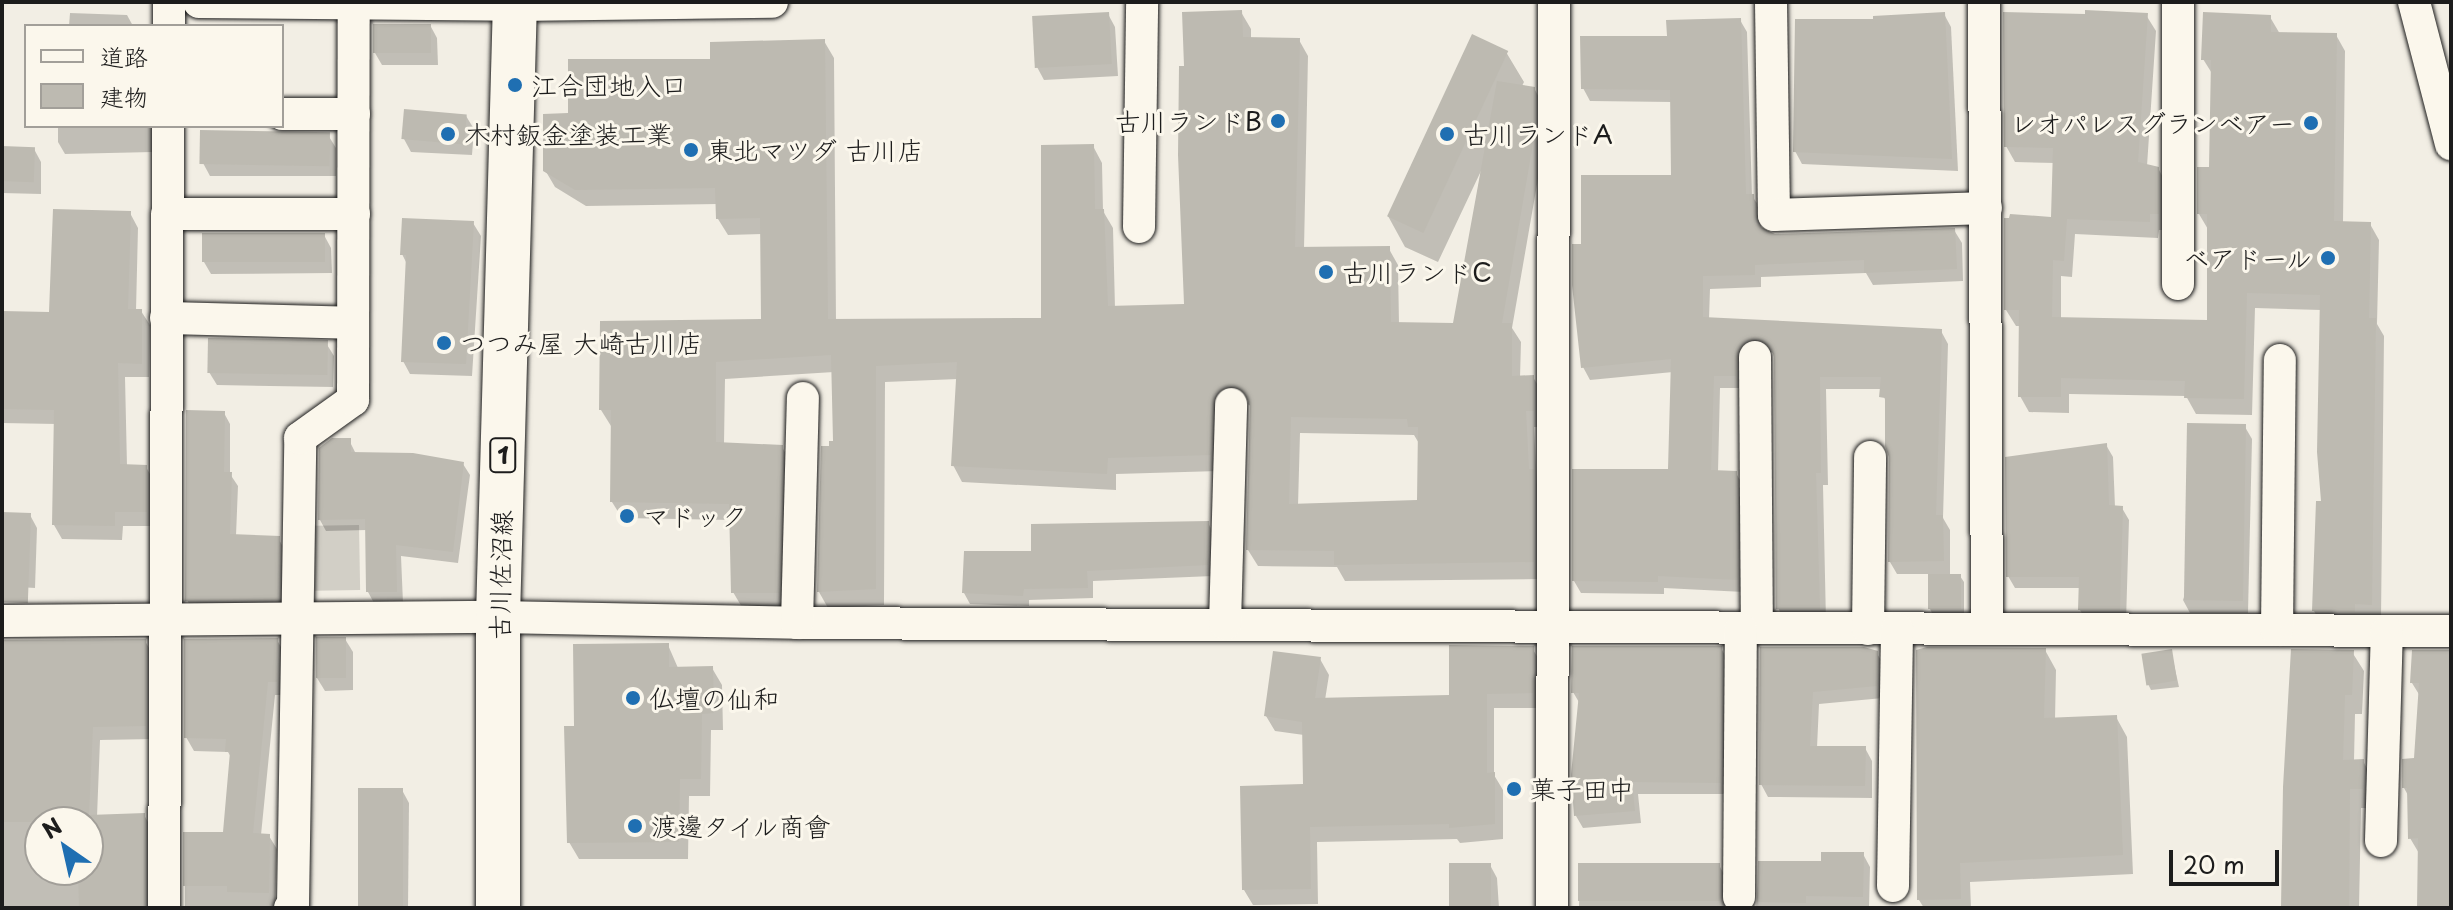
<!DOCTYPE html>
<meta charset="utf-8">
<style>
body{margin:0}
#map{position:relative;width:2453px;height:910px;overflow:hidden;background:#f2eee4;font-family:"Playpen Sans","Klee One",sans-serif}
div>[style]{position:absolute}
.green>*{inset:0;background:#d2cfc6;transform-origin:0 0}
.shadow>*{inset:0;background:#0003}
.building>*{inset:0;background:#bdbab1;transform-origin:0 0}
.roads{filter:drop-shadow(0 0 2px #1c1c1c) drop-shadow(0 0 2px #1c1c1c)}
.minor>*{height:32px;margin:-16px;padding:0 16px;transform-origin:16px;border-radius:16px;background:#fbf7ec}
.primary>*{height:44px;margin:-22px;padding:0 22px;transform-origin:22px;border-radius:22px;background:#fbf7ec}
.dots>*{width:22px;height:22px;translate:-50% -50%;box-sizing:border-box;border:4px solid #fbf7ec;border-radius:50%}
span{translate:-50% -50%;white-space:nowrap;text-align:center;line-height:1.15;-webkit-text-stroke:6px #fbf7ec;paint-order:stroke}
.shield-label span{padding:2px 6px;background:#fbf7ec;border:2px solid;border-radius:6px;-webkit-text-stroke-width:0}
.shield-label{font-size:24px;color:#1c1c1c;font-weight:700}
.poi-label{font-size:26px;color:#1c1c1c}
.left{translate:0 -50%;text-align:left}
.right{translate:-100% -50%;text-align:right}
.street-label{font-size:26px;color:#1c1c1c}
.frame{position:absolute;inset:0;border:4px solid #1c1c1c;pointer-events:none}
.legend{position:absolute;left:24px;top:24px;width:260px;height:104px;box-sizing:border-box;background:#fbf7ec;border:2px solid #a29f99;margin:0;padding:10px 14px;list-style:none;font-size:24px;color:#1c1c1c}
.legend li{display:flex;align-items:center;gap:16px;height:40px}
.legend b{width:40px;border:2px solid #a29f99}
.north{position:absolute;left:24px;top:806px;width:80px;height:80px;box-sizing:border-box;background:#fbf7ec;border:2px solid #a29f99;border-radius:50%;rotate:326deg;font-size:22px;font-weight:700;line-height:32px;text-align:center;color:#1c1c1c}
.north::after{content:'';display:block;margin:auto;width:28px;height:36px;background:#1f6fb2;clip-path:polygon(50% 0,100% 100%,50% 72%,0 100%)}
.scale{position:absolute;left:2169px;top:850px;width:110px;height:36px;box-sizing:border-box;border:4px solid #1c1c1c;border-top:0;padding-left:10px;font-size:24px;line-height:28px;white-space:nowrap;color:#1c1c1c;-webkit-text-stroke:6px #fbf7ec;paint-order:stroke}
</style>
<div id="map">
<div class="green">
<div style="left:359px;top:525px;width:65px;height:45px;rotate:89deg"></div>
</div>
<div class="shadow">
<div style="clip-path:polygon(evenodd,1241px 12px,1251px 29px,1251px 39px,1299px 40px,1308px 56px,1304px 249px,1389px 249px,1398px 265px,1399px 324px,1455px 325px,1481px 171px,1438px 262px,1405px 247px,1388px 216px,1506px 52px,1524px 82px,1522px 86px,1534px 88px,1543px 105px,1543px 150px,1512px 328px,1521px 342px,1520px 378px,1533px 377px,1543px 394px,1543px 427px,1534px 427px,1542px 579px,1345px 581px,1337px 567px,1258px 566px,1248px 550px,1252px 407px,1243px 401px,1219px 471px,1116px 474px,1116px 490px,962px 482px,953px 465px,958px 379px,885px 382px,884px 605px,828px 608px,819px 592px,831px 448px,835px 443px,834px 372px,725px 379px,724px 444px,782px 447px,791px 463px,787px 609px,743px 609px,733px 592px,732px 520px,622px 518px,612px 502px,611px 426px,601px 410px,763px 321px,762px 234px,728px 235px,718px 219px,718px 204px,586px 206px,555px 187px,545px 170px,570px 115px,713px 61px,824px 41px,834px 58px,836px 321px,1043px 320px,1093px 146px,1102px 163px,1103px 211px,1113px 228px,1115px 308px,1186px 306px,1186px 68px,1241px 12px,1300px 433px,1414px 435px,1420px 445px,1419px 502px,1298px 506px,1300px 433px)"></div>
<div style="clip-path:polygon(70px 13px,127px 15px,133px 26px,69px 26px)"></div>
<div style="clip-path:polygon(1108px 14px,1115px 27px,1118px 76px,1044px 80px,1037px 67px)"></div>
<div style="clip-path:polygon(1944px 14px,1951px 27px,1958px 171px,1802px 164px,1795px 151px)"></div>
<div style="clip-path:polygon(2146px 15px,2156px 31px,2147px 166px,2158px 168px,2167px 185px,2167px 230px,2159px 230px,2158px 238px,2075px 234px,2072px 277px,2061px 276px,2061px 319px,2209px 322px,2209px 231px,2199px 214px,2211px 169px,2213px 75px,2203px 59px,2270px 17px,2280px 34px,2336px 35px,2345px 51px,2343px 223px,2370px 224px,2379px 240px,2377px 324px,2384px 336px,2381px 620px,2323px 627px,2314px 611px,2323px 503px,2321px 310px,2255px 308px,2252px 415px,2196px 414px,2186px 396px,2069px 394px,2069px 413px,2029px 412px,2020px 396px,2021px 326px,2016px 326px,2006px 310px,2052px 219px,2055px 163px,2015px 162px,2006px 146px)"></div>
<div style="clip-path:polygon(1740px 20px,1747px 32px,1752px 196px,1761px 209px,1761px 229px,1774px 236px,1954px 230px,1962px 243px,1963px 281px,1873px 285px,1866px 273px,1761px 277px,1761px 287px,1710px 289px,1709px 319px,1941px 331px,1948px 344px,1943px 518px,1950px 530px,1950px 576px,1960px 576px,1964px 582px,1964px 615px,1933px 615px,1930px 609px,1930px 574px,1897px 574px,1890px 562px,1891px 457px,1887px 407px,1882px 389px,1826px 389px,1828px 485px,1823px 485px,1826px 621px,1785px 621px,1778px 608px,1774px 353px,1762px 350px,1742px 388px,1720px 388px,1718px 472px,1736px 473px,1743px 486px,1744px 592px,1664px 588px,1664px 594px,1581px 593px,1574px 581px,1670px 471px,1673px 372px,1590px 380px,1583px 367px,1583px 246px,1673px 177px,1672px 102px,1590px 101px,1583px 88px,1669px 38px)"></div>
<div style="clip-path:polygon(430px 25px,437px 38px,438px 65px,382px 65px,375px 53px)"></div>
<div style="clip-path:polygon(466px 116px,474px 129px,472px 155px,411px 152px,404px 139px)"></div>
<div style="clip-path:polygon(58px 126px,153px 126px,153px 152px,65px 154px,58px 142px)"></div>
<div style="clip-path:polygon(328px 135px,336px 148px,336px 176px,210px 176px,203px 163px)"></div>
<div style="clip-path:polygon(2px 148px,34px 149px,41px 162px,41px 194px,2px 193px)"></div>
<div style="clip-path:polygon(130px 213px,138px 228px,136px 311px,141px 311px,150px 325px,149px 377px,125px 377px,127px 466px,146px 467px,154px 481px,154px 526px,123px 526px,122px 540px,62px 539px,54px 525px,56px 424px,2px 423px,2px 313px,51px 314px)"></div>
<div style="clip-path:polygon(473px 223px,481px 236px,472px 376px,410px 374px,403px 361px,407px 264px,402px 254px)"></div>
<div style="clip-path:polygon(324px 235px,331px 248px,332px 273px,211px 274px,204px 262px)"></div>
<div style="clip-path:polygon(326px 343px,334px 356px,333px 387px,217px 385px,209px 372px)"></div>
<div style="clip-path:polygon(224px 413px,230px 424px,230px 474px,238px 486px,236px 536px,278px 538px,285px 550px,284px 611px,194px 612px,187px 600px)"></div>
<div style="clip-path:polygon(2245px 427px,2252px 439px,2248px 613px,2190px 613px,2183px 600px)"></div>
<div style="clip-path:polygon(349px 440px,356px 454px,463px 464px,470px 475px,458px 563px,401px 556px,403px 603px,374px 603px,368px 592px,367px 530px,326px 531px,320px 520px)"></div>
<div style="clip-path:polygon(2106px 445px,2113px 457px,2115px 507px,2122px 508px,2129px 520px,2126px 622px,2087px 622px,2080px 610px,2081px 588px,2015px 588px,2008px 576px)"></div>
<div style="clip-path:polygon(2px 514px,30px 515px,37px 528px,35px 588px,2px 586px)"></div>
<div style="clip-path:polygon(1208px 523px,1214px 534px,1213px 576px,1093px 581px,1093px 598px,1029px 600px,1029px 606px,970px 604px,964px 593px,1033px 553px)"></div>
<div style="clip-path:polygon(345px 639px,353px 652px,353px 690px,325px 691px,317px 678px)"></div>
<div style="clip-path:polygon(277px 640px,285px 654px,284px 695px,275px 695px,261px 835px,269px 836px,277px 849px,275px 906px,185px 908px,185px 834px,225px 834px,232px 759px,228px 752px,194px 751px,186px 737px)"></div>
<div style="clip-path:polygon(evenodd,145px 641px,153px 655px,153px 739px,100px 740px,97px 817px,144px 815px,152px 829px,152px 908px,2px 908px,2px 642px,145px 641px,40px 822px,88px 822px,88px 870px,40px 870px,40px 822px)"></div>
<div style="clip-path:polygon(668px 645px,678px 668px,712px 668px,722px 685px,723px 730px,711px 730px,710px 796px,689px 796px,688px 859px,579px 859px,569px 842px,577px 728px)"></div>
<div style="clip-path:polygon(1532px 648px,1541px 663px,1541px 708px,1494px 708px,1494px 775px,1503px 790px,1503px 839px,1460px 843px,1457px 839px,1317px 842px,1318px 904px,1253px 905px,1244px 890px,1305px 786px,1304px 735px,1275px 731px,1266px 716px,1320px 659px,1329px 675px,1325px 700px,1451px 697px)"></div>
<div style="clip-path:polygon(1721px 648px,1728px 661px,1727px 794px,1638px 794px,1641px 823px,1583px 828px,1576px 816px,1573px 775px,1580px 704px,1573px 692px)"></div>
<div style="clip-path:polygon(1762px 649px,1876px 652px,1884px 665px,1883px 698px,1819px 704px,1817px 748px,1865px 748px,1872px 761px,1872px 798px,1768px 797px,1761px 784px)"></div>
<div style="clip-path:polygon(2045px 650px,2056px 670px,2055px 720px,2116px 717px,2127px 737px,2133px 874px,1970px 882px,1971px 908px,1924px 908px,1919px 900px)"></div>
<div style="clip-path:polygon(2171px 651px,2179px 687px,2151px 690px,2148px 684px)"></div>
<div style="clip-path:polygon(2451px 651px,2451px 908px,2422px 908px,2420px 855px,2410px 838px,2409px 797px,2404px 788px,2416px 760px,2420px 696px,2412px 683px)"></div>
<div style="clip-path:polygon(2352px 652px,2364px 671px,2362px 714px,2355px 714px,2354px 761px,2363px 761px,2374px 781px,2374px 808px,2361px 808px,2359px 908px,2284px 908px)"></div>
<div style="clip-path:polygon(402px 790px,409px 803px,408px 908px,359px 908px)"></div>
<div style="clip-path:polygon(1863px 854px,1870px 867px,1869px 908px,1756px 908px,1760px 863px,1823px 863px)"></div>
<div style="clip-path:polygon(1490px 865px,1497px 878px,1499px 908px,1453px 908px)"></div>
<div style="clip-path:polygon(1580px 865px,1719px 865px,1726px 878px,1728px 908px,1579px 908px)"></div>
</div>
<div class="building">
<div style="clip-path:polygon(evenodd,1242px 10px,1243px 37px,1300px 38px,1295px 247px,1390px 246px,1391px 322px,1453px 323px,1497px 81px,1535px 87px,1535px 132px,1502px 323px,1512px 323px,1512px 376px,1534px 375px,1534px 411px,1526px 411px,1529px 469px,1534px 469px,1534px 562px,1334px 565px,1334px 551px,1246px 550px,1250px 405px,1247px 394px,1232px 385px,1223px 387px,1214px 395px,1211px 455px,1108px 458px,1107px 474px,951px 466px,957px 362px,876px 366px,876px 589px,817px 592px,821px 446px,829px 446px,829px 441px,833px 441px,831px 355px,716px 362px,716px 442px,783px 445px,779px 593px,731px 593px,729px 504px,610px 502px,611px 410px,599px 410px,600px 321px,761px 319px,760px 218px,716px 219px,715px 188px,575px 190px,543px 171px,543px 114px,568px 113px,568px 59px,710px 59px,710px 42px,825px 39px,828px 319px,1041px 318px,1041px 145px,1094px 144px,1095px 209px,1104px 209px,1108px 306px,1184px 304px,1178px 155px,1179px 66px,1184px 66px,1182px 12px,1242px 10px,1291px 417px,1407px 419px,1408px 427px,1418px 427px,1417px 500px,1289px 504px,1291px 417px)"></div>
<div style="clip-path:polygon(2085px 10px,2148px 13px,2138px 162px,2159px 167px,2159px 214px,2150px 214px,2150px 222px,2067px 219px,2064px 261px,2053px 260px,2052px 317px,2207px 320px,2207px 214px,2197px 214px,2197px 167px,2209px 167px,2211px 60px,2201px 60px,2203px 12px,2271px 15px,2271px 32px,2337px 33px,2334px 221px,2371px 222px,2369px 318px,2376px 318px,2372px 605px,2355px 604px,2355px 612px,2312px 611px,2316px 501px,2321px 501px,2317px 452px,2320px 295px,2247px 293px,2244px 399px,2184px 398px,2185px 381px,2061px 378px,2061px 397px,2018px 397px,2019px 310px,2004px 310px,2004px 218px,2009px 218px,2010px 214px,2051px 217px,2053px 148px,2004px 147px,2003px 12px,2085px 14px)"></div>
<div style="left:1109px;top:12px;width:52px;height:77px;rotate:87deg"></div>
<div style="clip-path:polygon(1945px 12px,1952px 159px,1793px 152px,1795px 19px,1873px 19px,1873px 16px)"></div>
<div style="clip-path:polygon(1741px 18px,1746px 194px,1754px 194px,1755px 224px,1775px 234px,1955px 228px,1957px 269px,1864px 273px,1864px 260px,1755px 265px,1755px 275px,1703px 276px,1703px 317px,1942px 329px,1936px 515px,1943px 515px,1944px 561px,1888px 562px,1889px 457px,1885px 446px,1885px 398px,1879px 397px,1881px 377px,1820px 377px,1821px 473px,1816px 473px,1820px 609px,1776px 609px,1774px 357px,1771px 347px,1756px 338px,1745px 341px,1738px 348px,1736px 376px,1714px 376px,1711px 470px,1737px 471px,1738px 580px,1658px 576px,1658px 582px,1572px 581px,1572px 469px,1668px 469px,1671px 359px,1581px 368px,1572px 285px,1572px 244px,1581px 244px,1581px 175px,1671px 175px,1670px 90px,1581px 89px,1580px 36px,1667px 36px,1666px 20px)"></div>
<div style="left:373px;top:24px;width:58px;height:29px"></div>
<div style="left:1472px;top:34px;width:40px;height:201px;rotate:25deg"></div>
<div style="left:404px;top:109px;width:63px;height:30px;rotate:5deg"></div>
<div style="left:200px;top:130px;width:130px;height:34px;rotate:1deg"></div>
<div style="left:2px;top:146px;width:33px;height:35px;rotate:2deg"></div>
<div style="clip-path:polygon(53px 209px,131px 211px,128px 309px,142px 309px,142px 364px,118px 363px,120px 464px,147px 465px,147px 512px,115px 512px,115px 526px,52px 525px,54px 410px,2px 409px,2px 311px,49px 312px)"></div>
<div style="clip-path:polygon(402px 218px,474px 221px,466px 364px,401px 362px,406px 255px,400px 255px)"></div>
<div style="left:202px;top:233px;width:123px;height:29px"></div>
<div style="left:208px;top:338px;width:120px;height:35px;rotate:1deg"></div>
<div style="clip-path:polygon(186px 410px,225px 411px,224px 472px,232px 472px,230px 534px,280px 536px,278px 600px,185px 601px)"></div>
<div style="left:2246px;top:424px;width:177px;height:59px;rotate:91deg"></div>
<div style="clip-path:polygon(332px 438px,351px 438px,351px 452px,413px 453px,464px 462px,453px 552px,396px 545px,397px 592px,366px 592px,365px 519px,318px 520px,319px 448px)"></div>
<div style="clip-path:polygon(2107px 443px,2109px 505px,2123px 506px,2120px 610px,2078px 610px,2079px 577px,2006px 577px,2005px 457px)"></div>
<div style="left:2px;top:512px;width:29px;height:90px;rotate:2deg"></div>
<div style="clip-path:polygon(1209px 521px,1208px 565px,1087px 571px,1088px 588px,1024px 589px,1023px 596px,962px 593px,964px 551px,1031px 551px,1031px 524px)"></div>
<div style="left:1928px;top:574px;width:33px;height:35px"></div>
<div style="left:316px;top:637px;width:30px;height:41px"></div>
<div style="clip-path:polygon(278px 638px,277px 682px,268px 682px,253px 833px,270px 834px,269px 893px,227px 892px,227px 886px,183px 886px,183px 832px,223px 832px,230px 752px,225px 752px,226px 739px,184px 738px,184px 639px)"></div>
<div style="clip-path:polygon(146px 639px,146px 726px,93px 727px,89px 815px,145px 813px,145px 908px,79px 908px,78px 870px,88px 870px,88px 822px,2px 822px,2px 640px)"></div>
<div style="clip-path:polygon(669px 643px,669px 667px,713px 666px,714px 713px,702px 714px,701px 779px,680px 779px,679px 842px,567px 843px,564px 726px,574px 726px,573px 644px)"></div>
<div style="clip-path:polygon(1449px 645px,1534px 646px,1533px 693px,1487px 694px,1487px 773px,1495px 772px,1495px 824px,1449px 828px,1449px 824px,1310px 827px,1311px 889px,1242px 890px,1240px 786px,1303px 784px,1302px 722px,1264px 716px,1273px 651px,1321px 657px,1315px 698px,1449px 695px)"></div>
<div style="clip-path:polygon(1572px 646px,1722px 646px,1721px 783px,1632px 782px,1635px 811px,1574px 816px,1571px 775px,1579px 693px,1571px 693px)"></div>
<div style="clip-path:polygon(1760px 647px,1864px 647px,1878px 651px,1877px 686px,1813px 692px,1810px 746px,1866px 746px,1865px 786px,1759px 785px)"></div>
<div style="clip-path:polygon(1927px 647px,2046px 648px,2044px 718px,2117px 715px,2123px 855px,1960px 863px,1961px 899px,1917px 900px,1916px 650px)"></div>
<div style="left:2172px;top:649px;width:32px;height:31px;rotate:81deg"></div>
<div style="clip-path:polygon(2291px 649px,2354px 650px,2352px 695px,2345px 695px,2343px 760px,2364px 759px,2363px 789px,2350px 789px,2349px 906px,2281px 907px,2283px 787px)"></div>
<div style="clip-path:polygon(2412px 650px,2451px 650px,2451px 908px,2417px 908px,2418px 838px,2408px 839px,2407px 788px,2402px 788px,2402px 759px,2414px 758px,2419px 683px,2410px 683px)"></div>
<div style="left:358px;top:788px;width:45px;height:120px"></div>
<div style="clip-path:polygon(1821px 852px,1864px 852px,1863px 897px,1806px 896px,1806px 903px,1757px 902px,1758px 861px,1821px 861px)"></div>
<div style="left:1449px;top:863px;width:42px;height:45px"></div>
<div style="left:1578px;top:863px;width:142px;height:38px"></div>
</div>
<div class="roads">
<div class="minor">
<div style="left:199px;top:2px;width:316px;rotate:0.5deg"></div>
<div style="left:515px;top:5px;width:257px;rotate:-0.7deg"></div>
<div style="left:1771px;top:2px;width:213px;rotate:89.2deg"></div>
<div style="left:1774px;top:215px;width:212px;rotate:-1.9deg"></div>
<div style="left:1984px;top:2px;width:627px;rotate:89.73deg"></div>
<div style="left:2414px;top:2px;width:147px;rotate:75.4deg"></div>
<div style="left:169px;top:26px;width:24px;rotate:-90deg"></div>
<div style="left:282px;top:114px;width:72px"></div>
<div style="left:167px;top:214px;width:187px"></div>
<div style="left:1139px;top:227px;width:225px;rotate:-89.2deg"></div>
<div style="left:2178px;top:284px;width:282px;rotate:-90deg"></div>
<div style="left:166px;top:318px;width:187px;rotate:1.5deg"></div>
<div style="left:1755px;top:357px;width:271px;rotate:89.6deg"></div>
<div style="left:2px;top:621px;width:496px;rotate:-0.5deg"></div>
<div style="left:498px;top:617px;width:299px;rotate:1.1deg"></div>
<div style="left:797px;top:623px;width:1654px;rotate:0.28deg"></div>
<div style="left:797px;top:623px;width:225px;rotate:-88.5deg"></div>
<div style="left:1225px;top:624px;width:220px;rotate:-88.4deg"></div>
<div style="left:1868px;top:629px;width:172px;rotate:-89.3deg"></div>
<div style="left:2277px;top:630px;width:270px;rotate:-89.4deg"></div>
<div style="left:2381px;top:841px;width:210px;rotate:-88.4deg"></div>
<div style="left:1893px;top:886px;width:257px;rotate:-89.1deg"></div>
<div style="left:1739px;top:897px;width:268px;rotate:-89.6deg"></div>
<div style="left:164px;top:908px;width:782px;rotate:-89.71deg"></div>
<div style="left:290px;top:908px;width:4px;rotate:-45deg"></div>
<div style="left:293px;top:905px;width:467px;rotate:-89.1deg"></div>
<div style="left:300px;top:438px;width:65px;rotate:-35.6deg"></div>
<div style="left:353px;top:400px;width:396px;rotate:-89.9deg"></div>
<div style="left:1552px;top:908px;width:906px;rotate:-89.87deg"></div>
</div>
<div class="primary">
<div style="left:498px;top:908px;width:291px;rotate:-90deg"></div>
<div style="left:498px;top:617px;width:615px;rotate:-88.42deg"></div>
</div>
</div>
<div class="dots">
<div style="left:515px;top:85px;background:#1f6fb2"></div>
<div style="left:1278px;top:121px;background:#1f6fb2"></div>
<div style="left:2311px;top:123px;background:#1f6fb2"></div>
<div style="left:448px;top:134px;background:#1f6fb2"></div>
<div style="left:1447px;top:134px;background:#1f6fb2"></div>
<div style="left:691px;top:150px;background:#1f6fb2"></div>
<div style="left:2328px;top:258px;background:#1f6fb2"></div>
<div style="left:1326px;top:272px;background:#1f6fb2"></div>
<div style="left:444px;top:343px;background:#1f6fb2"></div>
<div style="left:627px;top:516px;background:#1f6fb2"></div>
<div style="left:633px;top:698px;background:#1f6fb2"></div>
<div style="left:1514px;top:789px;background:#1f6fb2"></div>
<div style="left:635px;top:826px;background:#1f6fb2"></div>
</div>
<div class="shield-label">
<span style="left:503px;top:455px">1</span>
</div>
<div class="poi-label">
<span class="left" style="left:531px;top:85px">江合団地入口</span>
<span class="right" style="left:1262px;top:121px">古川ランドB</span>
<span class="right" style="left:2295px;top:123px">レオパレスグランベアー</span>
<span class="left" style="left:464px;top:134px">木村鈑金塗装工業</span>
<span class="left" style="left:1463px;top:134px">古川ランドA</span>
<span class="left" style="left:707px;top:150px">東北マツダ 古川店</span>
<span class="right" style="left:2312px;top:258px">ベアドール</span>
<span class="left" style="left:1342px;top:272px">古川ランドC</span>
<span class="left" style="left:460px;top:343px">つつみ屋 大崎古川店</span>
<span class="left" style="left:643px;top:516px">マドック</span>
<span class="left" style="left:649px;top:698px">仏壇の仙和</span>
<span class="left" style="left:1530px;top:789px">菓子田中</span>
<span class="left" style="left:651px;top:826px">渡邊タイル商會</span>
</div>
<div class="street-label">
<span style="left:500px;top:575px;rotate:-89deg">古川佐沼線</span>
</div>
<div class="frame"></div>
<ul class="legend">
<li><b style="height:10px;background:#fbf7ec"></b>道路</li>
<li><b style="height:22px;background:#bdbab1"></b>建物</li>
</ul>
<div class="north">N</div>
<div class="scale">20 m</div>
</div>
